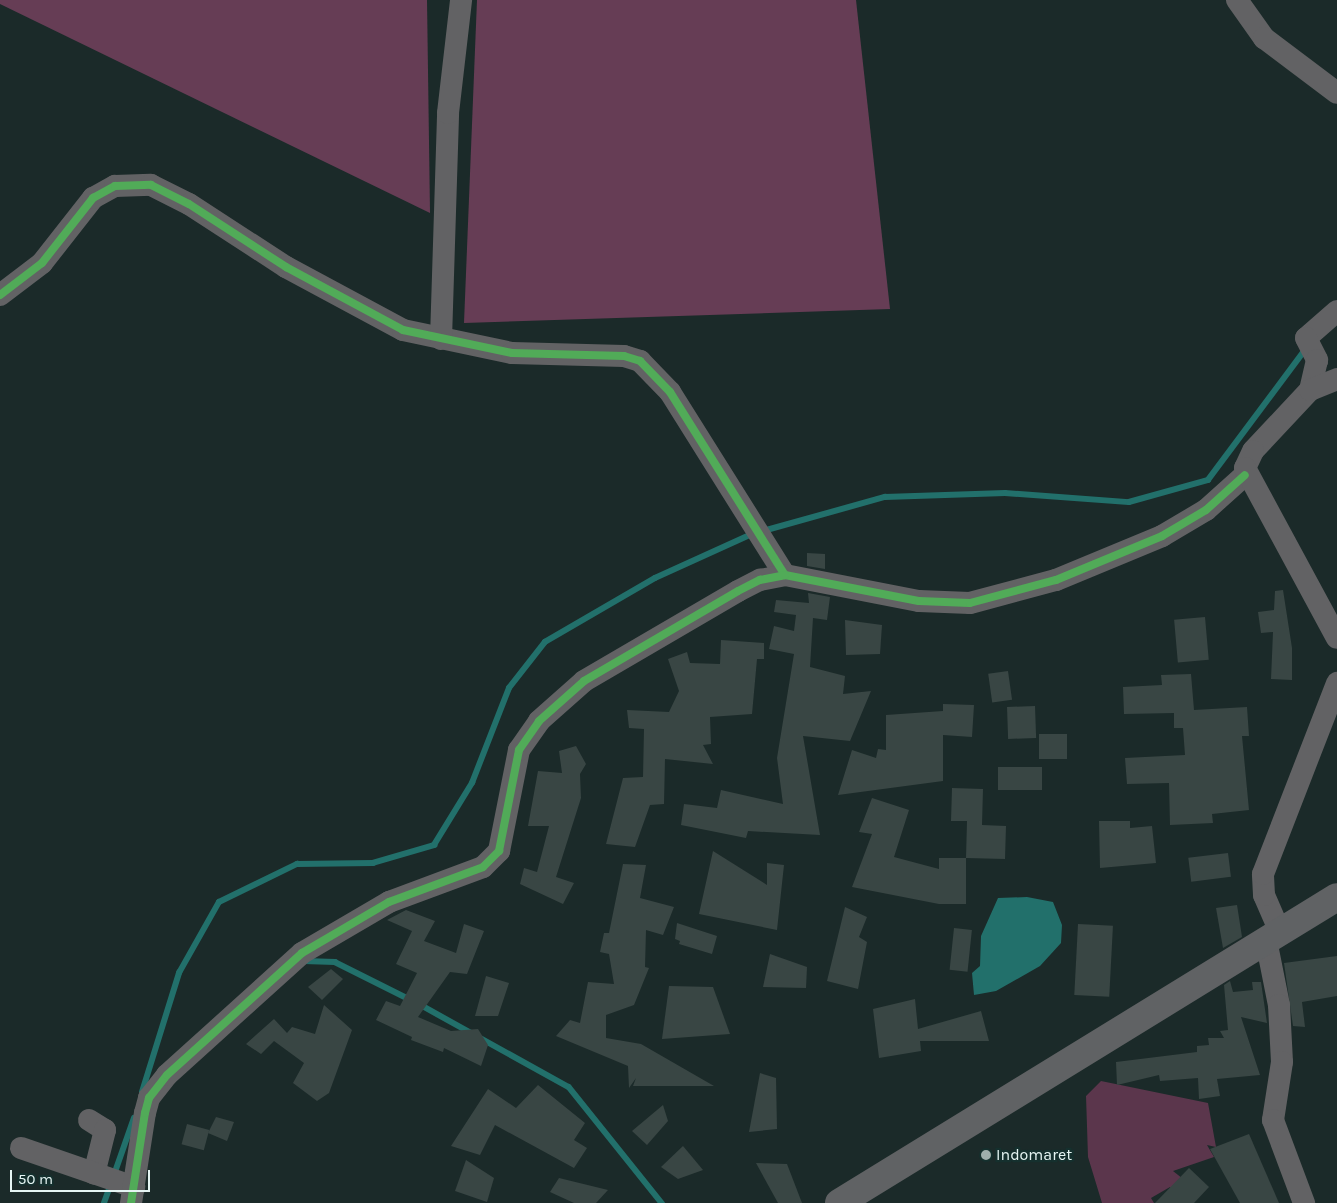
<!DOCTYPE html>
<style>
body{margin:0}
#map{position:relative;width:1337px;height:1203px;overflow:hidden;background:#1b2a29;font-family:Karla,sans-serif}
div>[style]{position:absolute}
.green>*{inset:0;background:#5b364c}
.forest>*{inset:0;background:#663d55}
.water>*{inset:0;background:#22706b}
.stream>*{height:5.5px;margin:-2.75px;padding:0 2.75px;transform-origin:2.75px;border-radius:2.75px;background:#22706b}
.building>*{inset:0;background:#394644;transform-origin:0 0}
.minor>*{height:22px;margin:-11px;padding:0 11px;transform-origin:11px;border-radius:11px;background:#626264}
.primary>*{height:28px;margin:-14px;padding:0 14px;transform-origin:14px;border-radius:14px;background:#606264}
.cycleway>*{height:8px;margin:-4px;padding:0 4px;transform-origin:4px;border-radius:4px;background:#51ab58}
.dots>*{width:14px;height:14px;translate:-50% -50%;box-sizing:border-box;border:2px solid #15302e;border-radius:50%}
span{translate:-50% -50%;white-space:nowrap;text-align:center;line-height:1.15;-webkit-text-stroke:4.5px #15302e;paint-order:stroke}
.poi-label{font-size:16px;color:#e5f5f3}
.left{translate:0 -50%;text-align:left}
.scale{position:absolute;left:10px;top:1170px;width:140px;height:22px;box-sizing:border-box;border:2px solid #e5f5f3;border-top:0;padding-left:6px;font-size:15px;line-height:18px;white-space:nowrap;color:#e5f5f3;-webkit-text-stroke:4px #15302e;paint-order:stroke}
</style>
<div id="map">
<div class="green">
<div style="clip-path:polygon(1101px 1081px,1208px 1103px,1216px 1147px,1207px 1145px,1214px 1157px,1173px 1171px,1197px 1190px,1179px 1197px,1170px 1187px,1151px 1198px,1154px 1203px,1102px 1203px,1088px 1157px,1086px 1096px)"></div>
</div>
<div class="forest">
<div style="clip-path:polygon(0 0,427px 0,430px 213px,0 4px)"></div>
<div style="clip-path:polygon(477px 0,856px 0,890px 309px,464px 323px)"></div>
</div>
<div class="water">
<div style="clip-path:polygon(1027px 897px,1053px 902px,1062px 925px,1061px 943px,1040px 966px,996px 991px,974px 995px,972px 973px,980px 966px,981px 936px,998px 898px)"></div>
</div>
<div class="stream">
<div style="left:763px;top:531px;width:127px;rotate:-15.6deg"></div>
<div style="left:885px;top:497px;width:120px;rotate:-1.9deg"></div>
<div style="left:1005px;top:493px;width:124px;rotate:4.2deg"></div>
<div style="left:1129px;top:502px;width:82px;rotate:-15.6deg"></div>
<div style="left:1208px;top:480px;width:162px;rotate:-53.3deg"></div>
<div style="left:304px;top:961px;width:31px;rotate:2deg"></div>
<div style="left:335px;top:962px;width:85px;rotate:26.6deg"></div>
<div style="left:419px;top:1004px;width:171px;rotate:29deg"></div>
<div style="left:569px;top:1087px;width:149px;rotate:51.3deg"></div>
<div style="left:142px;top:1092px;width:125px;rotate:-72.7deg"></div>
<div style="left:179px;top:973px;width:81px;rotate:-60.6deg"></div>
<div style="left:219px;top:902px;width:87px;rotate:-26deg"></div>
<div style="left:297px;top:864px;width:76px;rotate:-0.8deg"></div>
<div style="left:373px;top:863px;width:64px;rotate:-16.4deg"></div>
<div style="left:434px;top:845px;width:73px;rotate:-58.5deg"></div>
<div style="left:472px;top:783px;width:102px;rotate:-68.7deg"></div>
<div style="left:509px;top:688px;width:58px;rotate:-52deg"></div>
<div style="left:545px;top:642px;width:127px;rotate:-30.2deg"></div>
<div style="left:655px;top:578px;width:109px;rotate:-24.4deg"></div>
<div style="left:114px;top:1175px;width:60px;rotate:-70.7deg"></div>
<div style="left:104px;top:1203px;width:20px;rotate:-70deg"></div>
</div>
<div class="building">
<div style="clip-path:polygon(807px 553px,825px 554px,825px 569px,807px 566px)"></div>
<div style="clip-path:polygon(1283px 590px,1292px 648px,1292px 680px,1271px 679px,1273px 632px,1261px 633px,1258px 612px,1274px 610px,1275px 591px)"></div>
<div style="clip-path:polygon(808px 593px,830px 597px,827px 620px,813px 618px,810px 667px,845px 676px,843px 694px,871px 691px,850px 741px,803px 736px,820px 835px,748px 831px,746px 838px,681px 825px,684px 804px,717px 808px,721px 790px,783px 804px,777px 758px,794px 654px,769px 649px,774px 626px,794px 631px,796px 615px,774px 612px,776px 600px,809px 603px)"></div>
<div style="left:1205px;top:617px;width:43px;height:31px;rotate:85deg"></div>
<div style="clip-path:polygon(845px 620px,882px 625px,880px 654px,846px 655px)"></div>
<div style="clip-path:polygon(721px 640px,764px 643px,764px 659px,757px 659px,752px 714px,710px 717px,711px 744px,703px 745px,713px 764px,665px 759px,664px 804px,650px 805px,635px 847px,606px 844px,623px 778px,643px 777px,644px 729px,629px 728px,627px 710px,669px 712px,679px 691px,668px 659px,687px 652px,690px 663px,720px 664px)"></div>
<div style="left:1008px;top:671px;width:29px;height:20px;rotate:82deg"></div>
<div style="clip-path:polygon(1191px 674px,1194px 710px,1247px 707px,1249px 736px,1242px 736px,1249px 810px,1212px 814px,1213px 823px,1170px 825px,1169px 783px,1127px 784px,1125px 758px,1185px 755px,1183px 728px,1174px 728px,1174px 713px,1124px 714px,1123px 687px,1162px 685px,1161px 675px)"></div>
<div style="clip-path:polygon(943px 704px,974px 705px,972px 737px,943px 735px,943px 781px,838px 795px,852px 750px,876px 758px,878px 749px,886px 750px,886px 715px,943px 711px)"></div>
<div style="left:1035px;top:706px;width:32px;height:28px;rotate:88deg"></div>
<div style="left:1067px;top:734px;width:25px;height:28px;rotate:90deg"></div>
<div style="clip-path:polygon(576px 746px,586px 764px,580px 774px,581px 798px,556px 877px,574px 883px,563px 904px,520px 884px,524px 868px,537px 872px,549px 826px,528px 826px,538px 771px,562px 773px,559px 751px)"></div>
<div style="left:998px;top:767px;width:44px;height:23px"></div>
<div style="clip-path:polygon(952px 788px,983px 789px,982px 825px,1006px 826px,1005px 859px,966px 858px,967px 821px,951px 821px)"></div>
<div style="clip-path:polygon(872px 798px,909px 810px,894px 857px,939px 869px,939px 858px,966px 858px,966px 904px,939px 904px,852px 887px,872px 834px,859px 832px)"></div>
<div style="clip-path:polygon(1099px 821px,1130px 821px,1130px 828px,1152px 826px,1156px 863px,1100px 868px)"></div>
<div style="clip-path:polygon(713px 851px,767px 885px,767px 863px,784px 865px,777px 930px,699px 914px)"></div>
<div style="left:1228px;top:853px;width:24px;height:40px;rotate:83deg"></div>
<div style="clip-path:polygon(623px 864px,646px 865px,640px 898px,674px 907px,663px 935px,646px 930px,645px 967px,649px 968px,634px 1005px,606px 1015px,606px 1038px,641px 1044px,714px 1086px,633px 1086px,636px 1078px,629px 1088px,628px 1066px,556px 1036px,570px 1020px,580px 1023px,588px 982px,614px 984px,609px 954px,600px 952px,604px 933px,609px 933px)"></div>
<div style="clip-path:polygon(1237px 905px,1242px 937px,1223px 948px,1216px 908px)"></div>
<div style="clip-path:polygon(845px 907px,867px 917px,859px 937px,867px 942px,858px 989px,827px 981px)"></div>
<div style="clip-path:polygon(406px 910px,435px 921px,424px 941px,456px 953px,464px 924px,484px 931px,467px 974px,450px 972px,418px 1017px,451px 1031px,478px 1029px,488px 1045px,481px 1066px,444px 1048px,443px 1052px,411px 1040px,412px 1037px,376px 1020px,386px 1001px,400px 1006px,417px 973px,396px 964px,412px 931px,387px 920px)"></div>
<div style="clip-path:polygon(677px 923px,717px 936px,712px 954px,679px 944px,680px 941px,675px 939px)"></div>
<div style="left:1078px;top:924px;width:35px;height:71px;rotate:3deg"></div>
<div style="left:954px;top:928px;width:18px;height:42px;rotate:6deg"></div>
<div style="clip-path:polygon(770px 954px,807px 967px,806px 988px,763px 987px)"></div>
<div style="clip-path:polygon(1337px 956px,1337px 996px,1302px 1002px,1305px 1027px,1293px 1026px,1284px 963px)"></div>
<div style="clip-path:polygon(331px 969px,343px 979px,322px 1000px,308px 987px)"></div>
<div style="clip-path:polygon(486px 976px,509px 983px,498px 1016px,475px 1016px)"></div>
<div style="clip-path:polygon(1230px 981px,1233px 992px,1253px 990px,1252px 982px,1261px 982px,1267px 1023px,1241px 1017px,1260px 1075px,1217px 1079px,1220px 1096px,1199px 1099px,1198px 1078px,1160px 1081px,1159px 1075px,1117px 1085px,1116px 1062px,1197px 1052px,1197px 1046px,1209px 1045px,1208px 1038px,1224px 1038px,1220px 1031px,1228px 1030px,1224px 985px)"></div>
<div style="clip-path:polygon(669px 986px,713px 987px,730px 1034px,662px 1039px)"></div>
<div style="clip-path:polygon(915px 999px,918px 1029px,981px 1011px,989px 1041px,920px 1041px,921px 1051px,879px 1058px,873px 1009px)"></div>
<div style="clip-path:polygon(324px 1005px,352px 1030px,329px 1093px,317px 1101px,293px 1083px,304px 1063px,274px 1041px,261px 1054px,246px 1044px,274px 1019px,287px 1033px,292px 1027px,315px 1034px)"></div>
<div style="clip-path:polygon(760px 1073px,776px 1078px,777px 1129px,749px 1132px)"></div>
<div style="clip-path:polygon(538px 1085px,585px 1123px,574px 1140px,587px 1148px,574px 1168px,495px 1125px,480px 1155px,451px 1146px,488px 1089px,516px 1108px)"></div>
<div style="clip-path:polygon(663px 1105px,668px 1121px,647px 1145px,632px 1131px)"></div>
<div style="clip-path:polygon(216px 1117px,234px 1122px,227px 1141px,208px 1133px)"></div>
<div style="left:187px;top:1124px;width:23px;height:21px;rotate:15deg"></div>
<div style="clip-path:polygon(1249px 1134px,1279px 1203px,1240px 1203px,1210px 1149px)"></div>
<div style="clip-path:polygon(683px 1146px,703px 1170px,678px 1179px,661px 1167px)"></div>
<div style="clip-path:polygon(466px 1160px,494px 1178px,487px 1202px,455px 1191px)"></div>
<div style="clip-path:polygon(756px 1163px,787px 1164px,802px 1203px,778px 1203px)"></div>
<div style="clip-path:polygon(1189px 1168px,1209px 1187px,1194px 1203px,1155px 1203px)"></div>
<div style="clip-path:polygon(559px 1178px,608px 1190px,596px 1203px,574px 1203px,550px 1192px)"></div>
</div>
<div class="minor">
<div style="left:1237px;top:0;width:47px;rotate:54.6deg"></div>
<div style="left:1264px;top:38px;width:91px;rotate:37deg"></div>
<div style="left:0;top:295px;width:53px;rotate:-37.3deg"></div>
<div style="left:42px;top:263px;width:83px;rotate:-51.9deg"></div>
<div style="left:93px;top:198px;width:25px;rotate:-29deg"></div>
<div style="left:115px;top:186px;width:36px;rotate:-2deg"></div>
<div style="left:151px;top:185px;width:42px;rotate:26.6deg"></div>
<div style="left:189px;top:204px;width:116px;rotate:33deg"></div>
<div style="left:286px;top:267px;width:133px;rotate:28.3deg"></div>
<div style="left:403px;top:330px;width:111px;rotate:11.9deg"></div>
<div style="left:512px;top:353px;width:112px;rotate:1.5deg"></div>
<div style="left:624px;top:356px;width:17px;rotate:17deg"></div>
<div style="left:640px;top:361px;width:43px;rotate:45.9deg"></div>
<div style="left:670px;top:392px;width:216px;rotate:57.9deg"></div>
<div style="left:785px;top:575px;width:136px;rotate:11deg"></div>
<div style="left:919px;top:601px;width:51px;rotate:2.2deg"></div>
<div style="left:970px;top:603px;width:89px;rotate:-15deg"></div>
<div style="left:1056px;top:580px;width:115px;rotate:-22.5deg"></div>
<div style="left:1162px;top:536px;width:51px;rotate:-30.6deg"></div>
<div style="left:1206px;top:510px;width:52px;rotate:-41.9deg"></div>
<div style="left:1337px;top:311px;width:41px;rotate:138.9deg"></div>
<div style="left:1306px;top:338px;width:25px;rotate:63deg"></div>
<div style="left:1317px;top:360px;width:31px;rotate:103deg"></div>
<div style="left:1310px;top:390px;width:83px;rotate:133.1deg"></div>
<div style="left:1253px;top:451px;width:19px;rotate:115deg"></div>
<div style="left:1245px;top:468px;width:193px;rotate:61.6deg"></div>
<div style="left:441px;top:339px;width:226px;rotate:-88.2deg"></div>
<div style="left:448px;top:113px;width:114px;rotate:-83.4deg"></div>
<div style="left:1310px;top:390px;width:29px;rotate:-22deg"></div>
<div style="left:1280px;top:932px;width:40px;rotate:-113.4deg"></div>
<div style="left:1264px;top:895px;width:21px;rotate:-93deg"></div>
<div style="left:1263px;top:874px;width:205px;rotate:-68.8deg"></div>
<div style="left:1266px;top:940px;width:66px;rotate:78.7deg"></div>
<div style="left:1279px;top:1005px;width:57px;rotate:87deg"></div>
<div style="left:1282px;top:1062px;width:59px;rotate:98.8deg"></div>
<div style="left:1273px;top:1120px;width:89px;rotate:69.5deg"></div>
<div style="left:89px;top:1120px;width:19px;rotate:32deg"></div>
<div style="left:105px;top:1130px;width:45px;rotate:104deg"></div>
<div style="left:21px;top:1148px;width:120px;rotate:19deg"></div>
<div style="left:131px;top:1203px;width:91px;rotate:-81.2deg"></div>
<div style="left:145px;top:1113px;width:16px;rotate:-75deg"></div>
<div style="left:149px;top:1098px;width:29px;rotate:-52deg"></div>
<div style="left:167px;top:1075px;width:182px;rotate:-42.1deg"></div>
<div style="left:302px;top:953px;width:101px;rotate:-30.4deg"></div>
<div style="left:389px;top:902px;width:100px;rotate:-20.4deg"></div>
<div style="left:483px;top:867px;width:23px;rotate:-45deg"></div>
<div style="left:499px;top:851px;width:103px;rotate:-78.8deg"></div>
<div style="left:519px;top:750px;width:35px;rotate:-55deg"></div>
<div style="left:539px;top:721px;width:60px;rotate:-41.6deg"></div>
<div style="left:584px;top:681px;width:178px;rotate:-30.3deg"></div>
<div style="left:738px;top:591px;width:25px;rotate:-27deg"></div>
<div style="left:760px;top:580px;width:25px;rotate:-11deg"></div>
</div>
<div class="primary">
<div style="left:839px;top:1203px;width:584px;rotate:-31.57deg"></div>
</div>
<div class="cycleway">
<div style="left:0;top:295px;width:53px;rotate:-37.3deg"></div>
<div style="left:42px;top:263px;width:83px;rotate:-51.9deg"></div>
<div style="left:93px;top:198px;width:25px;rotate:-29deg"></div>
<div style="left:115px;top:186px;width:36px;rotate:-2deg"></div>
<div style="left:151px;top:185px;width:42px;rotate:26.6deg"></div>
<div style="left:189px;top:204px;width:116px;rotate:33deg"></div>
<div style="left:286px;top:267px;width:133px;rotate:28.3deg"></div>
<div style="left:403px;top:330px;width:111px;rotate:11.9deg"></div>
<div style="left:512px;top:353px;width:112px;rotate:1.5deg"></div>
<div style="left:624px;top:356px;width:17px;rotate:17deg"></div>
<div style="left:640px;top:361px;width:43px;rotate:45.9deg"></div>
<div style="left:670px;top:392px;width:216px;rotate:57.9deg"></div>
<div style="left:785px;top:575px;width:136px;rotate:11deg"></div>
<div style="left:919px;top:601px;width:51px;rotate:2.2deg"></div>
<div style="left:970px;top:603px;width:89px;rotate:-15deg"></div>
<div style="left:1056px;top:580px;width:115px;rotate:-22.5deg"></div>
<div style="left:1162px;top:536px;width:51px;rotate:-30.6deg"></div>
<div style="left:1206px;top:510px;width:52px;rotate:-41.9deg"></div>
<div style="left:131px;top:1203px;width:91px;rotate:-81.2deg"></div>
<div style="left:145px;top:1113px;width:16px;rotate:-75deg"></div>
<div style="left:149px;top:1098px;width:29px;rotate:-52deg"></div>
<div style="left:167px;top:1075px;width:182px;rotate:-42.1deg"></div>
<div style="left:302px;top:953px;width:101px;rotate:-30.4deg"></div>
<div style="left:389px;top:902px;width:100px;rotate:-20.4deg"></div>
<div style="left:483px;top:867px;width:23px;rotate:-45deg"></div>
<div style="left:499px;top:851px;width:103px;rotate:-78.8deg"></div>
<div style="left:519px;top:750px;width:35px;rotate:-55deg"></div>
<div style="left:539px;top:721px;width:60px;rotate:-41.6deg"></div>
<div style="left:584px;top:681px;width:178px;rotate:-30.3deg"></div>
<div style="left:738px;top:591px;width:25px;rotate:-27deg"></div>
<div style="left:760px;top:580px;width:25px;rotate:-11deg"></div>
</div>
<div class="dots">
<div style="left:986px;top:1155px;background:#9eaeac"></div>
</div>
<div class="poi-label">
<span class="left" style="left:996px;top:1155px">Indomaret</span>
</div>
<div class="scale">50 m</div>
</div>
